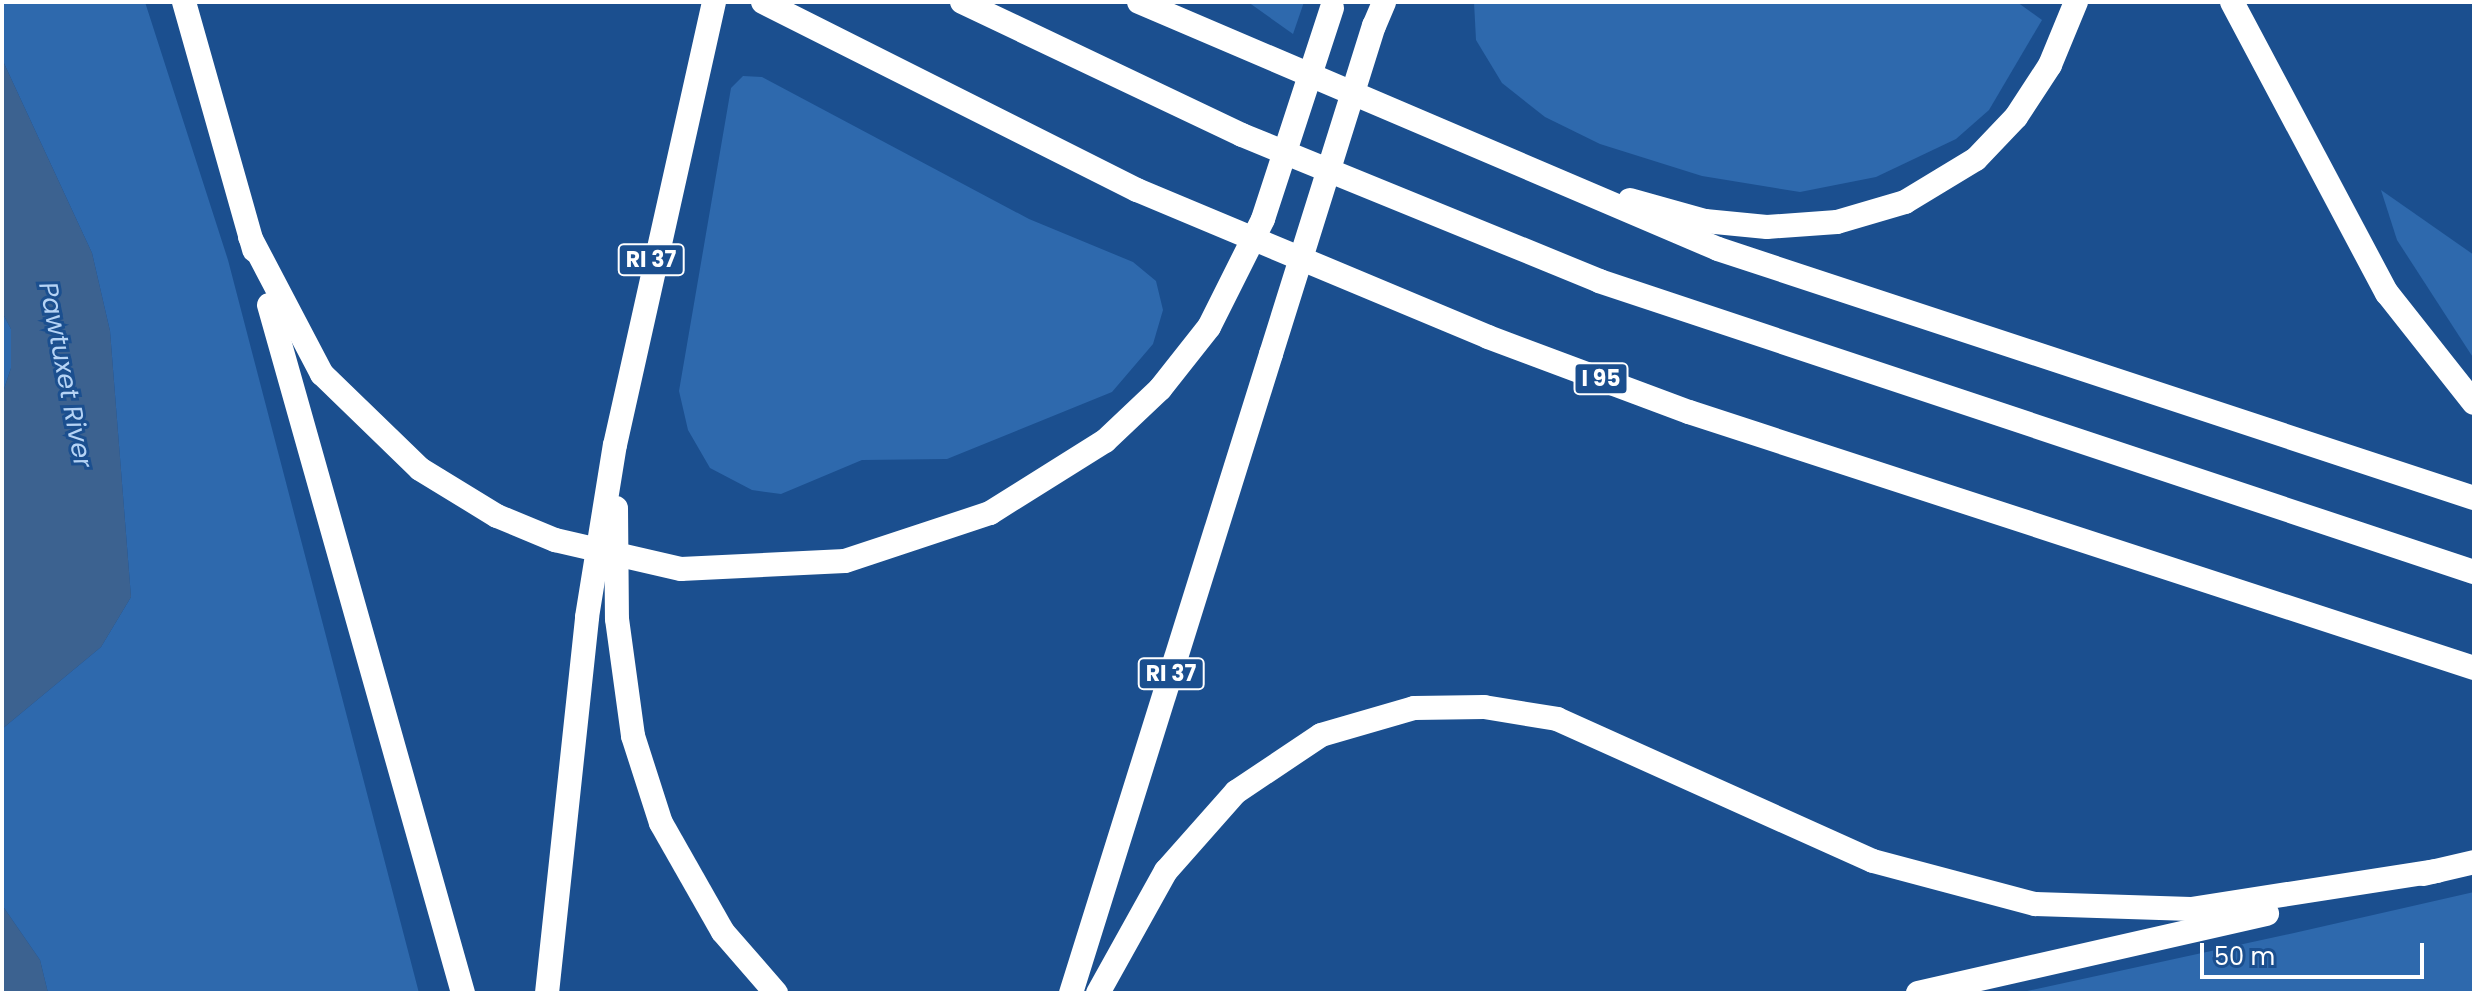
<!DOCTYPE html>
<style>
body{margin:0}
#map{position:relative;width:2476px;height:995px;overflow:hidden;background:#1b4f8f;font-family:Poppins,sans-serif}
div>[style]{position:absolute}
.green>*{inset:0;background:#2e69ad}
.water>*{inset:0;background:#3c6290}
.highway>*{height:24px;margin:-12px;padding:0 12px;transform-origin:12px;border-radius:12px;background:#fff}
.highway-bridge>*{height:24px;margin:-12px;padding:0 12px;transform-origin:12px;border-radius:12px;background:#fff}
span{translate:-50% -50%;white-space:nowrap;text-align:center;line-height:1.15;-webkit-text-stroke:6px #1b4f8f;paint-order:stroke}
.shield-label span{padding:2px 6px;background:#1b4f8f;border:2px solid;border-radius:6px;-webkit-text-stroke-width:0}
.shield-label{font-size:22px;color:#fff;font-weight:700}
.water-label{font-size:26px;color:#b5d3f5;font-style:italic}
.frame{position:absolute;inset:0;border:4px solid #fff;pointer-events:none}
.scale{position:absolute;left:2200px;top:943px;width:224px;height:36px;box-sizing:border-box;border:4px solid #fff;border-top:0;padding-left:10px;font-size:24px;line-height:28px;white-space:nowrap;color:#fff;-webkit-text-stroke:6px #1b4f8f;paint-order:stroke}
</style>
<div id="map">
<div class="green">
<div style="clip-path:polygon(2px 2px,145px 2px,228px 260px,419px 993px,48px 993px,40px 960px,2px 905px,2px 729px,101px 647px,131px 597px,110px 331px,92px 253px,2px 59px)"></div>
<div style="clip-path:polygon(1248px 2px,1304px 2px,1293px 34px)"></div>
<div style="clip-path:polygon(1474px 2px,2017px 2px,2042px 20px,1989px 110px,1956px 139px,1876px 177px,1800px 192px,1702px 176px,1600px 144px,1545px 117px,1502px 83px,1476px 40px)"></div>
<div style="clip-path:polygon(743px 76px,762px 77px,1029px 219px,1133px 262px,1156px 281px,1163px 310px,1153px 344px,1112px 392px,947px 459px,862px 460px,781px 494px,752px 490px,710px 468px,688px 430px,679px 391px,731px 88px)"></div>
<div style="clip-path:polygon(2381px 190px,2474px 255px,2474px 359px,2397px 240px)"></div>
<div style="clip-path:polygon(2px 312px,11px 329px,11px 368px,2px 395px)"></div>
<div style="clip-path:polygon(2474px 892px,2474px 993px,2018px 993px,2294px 933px)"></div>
</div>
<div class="water">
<div style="clip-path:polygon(2px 59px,92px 253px,110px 331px,131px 597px,101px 647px,2px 729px,2px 395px,11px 368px,11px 329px,2px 312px)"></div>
<div style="clip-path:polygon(2px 905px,40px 960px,48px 993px,2px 993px)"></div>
</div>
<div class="highway">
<div style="left:184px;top:2px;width:258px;rotate:74.2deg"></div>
<div style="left:763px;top:2px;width:419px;rotate:26.7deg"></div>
<div style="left:1137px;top:190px;width:381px;rotate:22.7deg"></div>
<div style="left:1488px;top:337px;width:215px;rotate:20.5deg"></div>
<div style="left:1689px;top:412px;width:826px;rotate:18.06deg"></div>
<div style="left:962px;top:2px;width:310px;rotate:25.4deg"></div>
<div style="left:1242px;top:135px;width:386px;rotate:22.2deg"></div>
<div style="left:1599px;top:281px;width:922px;rotate:18.4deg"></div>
<div style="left:1139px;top:2px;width:629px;rotate:23.1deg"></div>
<div style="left:1718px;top:249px;width:796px;rotate:18.23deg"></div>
<div style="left:2232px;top:2px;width:330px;rotate:62deg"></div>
<div style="left:2387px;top:293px;width:140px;rotate:51.7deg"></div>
<div style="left:1374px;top:26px;width:26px;rotate:-67deg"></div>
<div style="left:1630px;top:200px;width:78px;rotate:15.6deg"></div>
<div style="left:1705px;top:221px;width:62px;rotate:5.5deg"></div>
<div style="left:1767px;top:227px;width:70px;rotate:-4.1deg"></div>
<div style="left:1837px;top:222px;width:71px;rotate:-16.4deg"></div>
<div style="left:1905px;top:202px;width:83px;rotate:-31.2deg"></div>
<div style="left:1976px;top:159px;width:58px;rotate:-46.4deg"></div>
<div style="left:2016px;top:117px;width:62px;rotate:-56.8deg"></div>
<div style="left:2050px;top:65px;width:68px;rotate:-67.6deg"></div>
<div style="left:250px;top:237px;width:155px;rotate:62.3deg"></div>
<div style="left:322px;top:374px;width:136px;rotate:44.1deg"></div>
<div style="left:420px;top:469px;width:90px;rotate:31.4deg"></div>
<div style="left:497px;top:516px;width:63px;rotate:22.5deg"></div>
<div style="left:555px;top:540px;width:129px;rotate:13deg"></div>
<div style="left:681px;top:569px;width:164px;rotate:-2.8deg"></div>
<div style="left:845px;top:561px;width:153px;rotate:-18.3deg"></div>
<div style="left:990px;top:513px;width:136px;rotate:-32.1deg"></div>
<div style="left:1105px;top:441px;width:76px;rotate:-43.4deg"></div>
<div style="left:1160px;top:389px;width:79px;rotate:-51.7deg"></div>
<div style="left:269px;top:305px;width:715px;rotate:74.25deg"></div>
<div style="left:615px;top:445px;width:454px;rotate:-77.4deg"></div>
<div style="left:617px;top:619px;width:118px;rotate:82.2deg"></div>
<div style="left:633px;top:736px;width:91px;rotate:72.2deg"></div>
<div style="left:661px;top:823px;width:125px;rotate:60.4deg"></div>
<div style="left:723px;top:932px;width:81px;rotate:49deg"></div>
<div style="left:2423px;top:874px;width:52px;rotate:-13.2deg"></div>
<div style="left:547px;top:993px;width:378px;rotate:-83.9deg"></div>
<div style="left:1071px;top:993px;width:670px;rotate:-72.62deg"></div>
<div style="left:1098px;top:993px;width:140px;rotate:-60.9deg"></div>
<div style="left:1166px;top:871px;width:106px;rotate:-48.5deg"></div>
<div style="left:1236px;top:792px;width:102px;rotate:-33.8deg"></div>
<div style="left:1321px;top:735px;width:97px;rotate:-16.2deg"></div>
<div style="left:1414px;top:708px;width:70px;rotate:-0.8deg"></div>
<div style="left:1484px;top:707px;width:74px;rotate:9.3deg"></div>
<div style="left:1557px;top:719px;width:346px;rotate:24.2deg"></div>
<div style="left:1873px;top:861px;width:168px;rotate:14.9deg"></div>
<div style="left:2035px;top:904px;width:156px;rotate:1.8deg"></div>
<div style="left:2191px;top:909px;width:249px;rotate:-8.8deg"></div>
<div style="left:1918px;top:993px;width:358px;rotate:-12.8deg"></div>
</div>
<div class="highway-bridge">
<div style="left:1209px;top:327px;width:121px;rotate:-63.4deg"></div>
<div style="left:1263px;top:219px;width:222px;rotate:-71.9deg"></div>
<div style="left:1271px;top:354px;width:344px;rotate:-72.6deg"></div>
<div style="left:616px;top:508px;width:111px;rotate:89.5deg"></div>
<div style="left:587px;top:617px;width:174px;rotate:-80.8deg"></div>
</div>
<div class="shield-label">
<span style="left:651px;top:260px">RI 37</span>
<span style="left:1601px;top:379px">I 95</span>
<span style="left:1171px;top:674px">RI 37</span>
</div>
<div class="water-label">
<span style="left:65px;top:375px;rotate:79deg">Pawtuxet River</span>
</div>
<div class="frame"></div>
<div class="scale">50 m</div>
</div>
